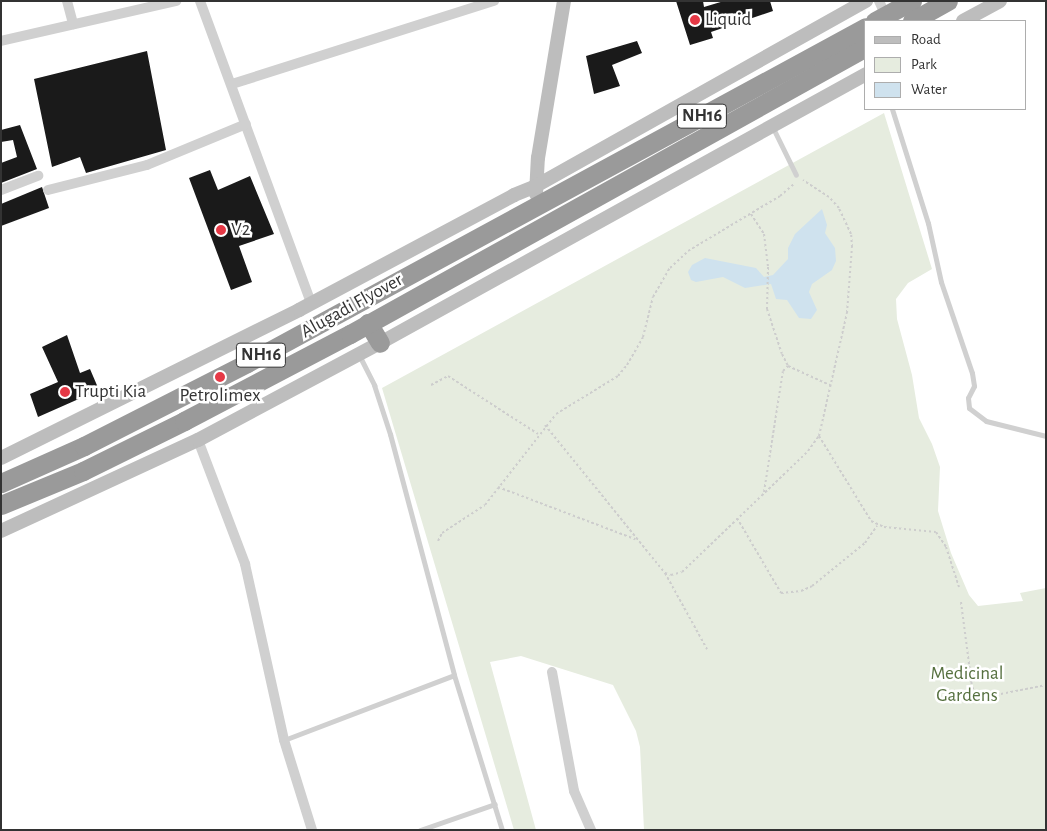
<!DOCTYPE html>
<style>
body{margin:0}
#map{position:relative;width:1047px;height:831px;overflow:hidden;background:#fff;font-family:"Alegreya Sans",sans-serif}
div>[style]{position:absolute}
.green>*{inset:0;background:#e6ecdf}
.water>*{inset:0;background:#cfe2ee}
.building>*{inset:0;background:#1a1a1a}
.path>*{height:2px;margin-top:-1px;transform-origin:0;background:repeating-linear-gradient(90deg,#cdcdcd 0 2.5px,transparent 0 5px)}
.lane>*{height:5px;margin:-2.5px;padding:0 2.5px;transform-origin:2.5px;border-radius:2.5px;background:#d0d0d0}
.street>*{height:10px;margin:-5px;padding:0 5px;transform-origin:5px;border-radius:5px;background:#d0d0d0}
.secondary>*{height:14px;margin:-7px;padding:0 7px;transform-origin:7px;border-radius:7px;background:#bdbdbd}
.highway>*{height:19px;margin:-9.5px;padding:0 9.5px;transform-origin:9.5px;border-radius:9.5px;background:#9a9a9a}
.dots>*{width:14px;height:14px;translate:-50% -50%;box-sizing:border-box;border:2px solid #fff;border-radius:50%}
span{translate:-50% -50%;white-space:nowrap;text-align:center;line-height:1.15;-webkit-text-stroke:5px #fff;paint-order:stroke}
.shield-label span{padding:1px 4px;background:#fff;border:1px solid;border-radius:4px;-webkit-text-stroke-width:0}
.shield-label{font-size:18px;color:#333;font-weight:700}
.poi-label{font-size:19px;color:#333}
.left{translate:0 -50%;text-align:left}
.street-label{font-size:19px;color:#333}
.park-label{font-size:19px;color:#56703f}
.frame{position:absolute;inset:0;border:2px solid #333;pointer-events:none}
.legend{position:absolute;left:864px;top:20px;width:162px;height:90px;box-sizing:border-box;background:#fff;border:1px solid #adadad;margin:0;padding:6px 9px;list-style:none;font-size:15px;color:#333}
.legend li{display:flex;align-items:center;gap:10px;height:25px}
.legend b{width:25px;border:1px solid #adadad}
</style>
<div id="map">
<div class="green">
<div style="clip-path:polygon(884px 113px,932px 269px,908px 283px,896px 299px,897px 319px,912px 375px,919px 418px,932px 444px,940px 467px,938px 511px,951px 553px,969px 595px,978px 606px,1023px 601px,1020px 593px,1046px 588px,1046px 830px,644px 830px,640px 747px,636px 731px,613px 685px,521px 656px,490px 662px,536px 830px,514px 830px,382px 388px)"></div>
</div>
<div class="water">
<div style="clip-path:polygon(822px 209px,827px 225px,825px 233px,835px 248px,836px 261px,832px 270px,812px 284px,809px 292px,817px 310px,811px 319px,799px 318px,787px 300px,776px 299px,771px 284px,745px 288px,723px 277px,696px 282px,691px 280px,688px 272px,692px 265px,705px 258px,756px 268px,764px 277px,773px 275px,788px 259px,788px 248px,795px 234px)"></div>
</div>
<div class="building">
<div style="clip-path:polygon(676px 1px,703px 1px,704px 7px,724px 1px,770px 1px,773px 11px,711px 32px,713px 38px,690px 45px)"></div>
<div style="clip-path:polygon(637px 41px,642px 53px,612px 65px,620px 86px,594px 94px,586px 56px)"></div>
<div style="clip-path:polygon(147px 51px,166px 150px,86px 173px,80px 157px,52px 167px,34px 79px)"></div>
<div style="clip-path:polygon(20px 125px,37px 169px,1px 183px,1px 163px,17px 157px,13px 140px,1px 142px,1px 130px)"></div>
<div style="clip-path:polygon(210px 170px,218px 190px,250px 176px,274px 234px,239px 246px,252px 282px,231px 290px,189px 178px)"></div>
<div style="clip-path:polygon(42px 187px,49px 208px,1px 226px,1px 204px)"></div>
<div style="clip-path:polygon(67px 335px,80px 373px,90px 369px,99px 390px,38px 417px,30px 394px,58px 382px,42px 347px)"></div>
</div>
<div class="path">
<div style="left:751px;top:214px;width:24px;rotate:57deg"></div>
<div style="left:764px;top:234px;width:33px;rotate:83deg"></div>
<div style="left:768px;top:267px;width:42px;rotate:91.4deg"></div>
<div style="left:767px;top:309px;width:47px;rotate:71.6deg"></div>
<div style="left:782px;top:354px;width:13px;rotate:63deg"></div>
<div style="left:788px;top:366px;width:48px;rotate:24.4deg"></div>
<div style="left:431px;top:385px;width:19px;rotate:-28deg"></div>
<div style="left:448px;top:376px;width:107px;rotate:32.8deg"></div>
<div style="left:545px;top:425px;width:191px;rotate:51deg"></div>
<div style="left:665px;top:573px;width:6px;rotate:18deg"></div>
<div style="left:671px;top:575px;width:11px;rotate:-15deg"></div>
<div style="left:682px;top:572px;width:175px;rotate:-43.8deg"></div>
<div style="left:808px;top:451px;width:19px;rotate:-54deg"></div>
<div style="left:819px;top:436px;width:126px;rotate:-77.2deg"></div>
<div style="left:847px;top:313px;width:66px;rotate:-85.7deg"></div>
<div style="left:852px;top:247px;width:13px;rotate:-94deg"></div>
<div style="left:851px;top:234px;width:29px;rotate:-115deg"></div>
<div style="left:839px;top:208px;width:15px;rotate:-132deg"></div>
<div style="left:829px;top:197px;width:31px;rotate:-147deg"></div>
<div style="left:819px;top:436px;width:100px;rotate:58.5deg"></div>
<div style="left:871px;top:521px;width:14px;rotate:25deg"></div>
<div style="left:884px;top:527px;width:52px;rotate:5.5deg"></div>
<div style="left:936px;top:532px;width:18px;rotate:56deg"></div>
<div style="left:946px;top:547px;width:42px;rotate:72deg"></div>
<div style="left:498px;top:487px;width:147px;rotate:20.8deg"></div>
<div style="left:764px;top:492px;width:122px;rotate:-81.1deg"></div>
<div style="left:783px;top:371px;width:7px;rotate:-45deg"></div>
<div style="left:737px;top:518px;width:87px;rotate:59.6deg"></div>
<div style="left:781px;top:593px;width:20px;rotate:-6deg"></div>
<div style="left:801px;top:591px;width:12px;rotate:-24deg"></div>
<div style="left:812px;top:586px;width:68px;rotate:-39.1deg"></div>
<div style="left:865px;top:543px;width:21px;rotate:-55deg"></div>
<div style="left:438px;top:541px;width:9px;rotate:-63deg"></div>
<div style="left:442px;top:533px;width:51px;rotate:-33.1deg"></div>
<div style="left:485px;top:505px;width:115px;rotate:-52deg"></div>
<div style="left:556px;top:414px;width:73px;rotate:-31.5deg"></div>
<div style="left:618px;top:376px;width:14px;rotate:-51deg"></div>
<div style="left:627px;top:365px;width:32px;rotate:-60deg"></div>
<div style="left:643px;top:337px;width:41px;rotate:-76deg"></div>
<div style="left:653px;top:297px;width:34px;rotate:-60deg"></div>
<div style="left:670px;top:268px;width:25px;rotate:-43deg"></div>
<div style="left:688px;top:251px;width:107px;rotate:-30.9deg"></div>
<div style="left:780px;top:196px;width:18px;rotate:-41deg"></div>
<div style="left:665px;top:573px;width:87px;rotate:61.1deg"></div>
<div style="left:961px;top:602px;width:86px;rotate:82.6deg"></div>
<div style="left:972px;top:687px;width:10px;rotate:53deg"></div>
<div style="left:978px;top:695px;width:13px;rotate:4deg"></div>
<div style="left:991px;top:696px;width:56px;rotate:-11.3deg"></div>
</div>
<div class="lane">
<div style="left:892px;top:109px;width:120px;rotate:72.5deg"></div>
<div style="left:928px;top:223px;width:60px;rotate:77.6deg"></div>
<div style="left:941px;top:282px;width:96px;rotate:71.2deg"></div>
<div style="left:972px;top:373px;width:13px;rotate:81deg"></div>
<div style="left:974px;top:386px;width:13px;rotate:117deg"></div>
<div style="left:968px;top:398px;width:10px;rotate:84deg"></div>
<div style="left:969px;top:408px;width:21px;rotate:37deg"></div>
<div style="left:986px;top:421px;width:62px;rotate:14deg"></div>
<div style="left:773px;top:128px;width:52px;rotate:63.9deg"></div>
<div style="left:359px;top:355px;width:34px;rotate:63deg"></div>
<div style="left:374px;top:385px;width:52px;rotate:71.9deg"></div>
<div style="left:390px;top:434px;width:249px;rotate:75.1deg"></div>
<div style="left:454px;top:675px;width:162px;rotate:72.8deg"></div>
<div style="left:284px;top:740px;width:182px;rotate:-20.9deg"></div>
<div style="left:420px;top:830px;width:79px;rotate:-19.1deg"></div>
</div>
<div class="street">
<div style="left:67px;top:1px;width:24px;rotate:75deg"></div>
<div style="left:200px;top:1px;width:322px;rotate:69.8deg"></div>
<div style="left:879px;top:1px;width:17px;rotate:65deg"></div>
<div style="left:1px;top:41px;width:180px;rotate:-12.9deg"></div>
<div style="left:232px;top:84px;width:275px;rotate:-17.6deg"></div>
<div style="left:1px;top:190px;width:40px;rotate:-21deg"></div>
<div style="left:48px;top:190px;width:102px;rotate:-14.2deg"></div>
<div style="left:147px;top:165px;width:107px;rotate:-22.5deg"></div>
<div style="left:198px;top:440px;width:133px;rotate:69.2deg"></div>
<div style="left:245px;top:564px;width:180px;rotate:77.5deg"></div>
<div style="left:284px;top:740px;width:94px;rotate:72.7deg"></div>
<div style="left:552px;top:672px;width:121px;rotate:79.5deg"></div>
<div style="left:574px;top:791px;width:43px;rotate:66.4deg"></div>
</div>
<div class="secondary">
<div style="left:963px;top:21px;width:42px;rotate:-28.4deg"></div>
<div style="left:536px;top:194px;width:36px;rotate:-87deg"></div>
<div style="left:538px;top:158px;width:159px;rotate:-80.6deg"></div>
<div style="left:1px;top:458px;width:333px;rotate:-26.4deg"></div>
<div style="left:299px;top:310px;width:244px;rotate:-28.1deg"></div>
<div style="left:514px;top:195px;width:22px;rotate:-22deg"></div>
<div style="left:534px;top:187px;width:381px;rotate:-29.3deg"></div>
<div style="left:1px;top:531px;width:217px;rotate:-24.8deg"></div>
<div style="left:198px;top:440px;width:206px;rotate:-28.1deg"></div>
<div style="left:380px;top:343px;width:555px;rotate:-28.96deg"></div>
</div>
<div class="highway">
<div style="left:875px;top:21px;width:42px;rotate:-28.4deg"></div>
<div style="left:912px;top:21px;width:41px;rotate:-29.1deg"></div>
<div style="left:368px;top:323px;width:23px;rotate:59deg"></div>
<div style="left:1px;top:483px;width:91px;rotate:-24deg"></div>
<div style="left:84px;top:446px;width:183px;rotate:-27deg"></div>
<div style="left:247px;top:363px;width:704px;rotate:-28.49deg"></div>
<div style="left:1px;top:505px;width:89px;rotate:-22.5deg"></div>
<div style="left:83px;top:471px;width:113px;rotate:-26.3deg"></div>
<div style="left:184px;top:421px;width:187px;rotate:-27.7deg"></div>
<div style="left:350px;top:334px;width:590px;rotate:-29.08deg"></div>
</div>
<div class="dots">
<div style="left:695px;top:20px;background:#e63946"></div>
<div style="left:221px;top:230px;background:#e63946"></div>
<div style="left:220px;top:377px;background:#e63946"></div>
<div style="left:65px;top:392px;background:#e63946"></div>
</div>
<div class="shield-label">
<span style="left:702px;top:116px">NH16</span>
<span style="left:261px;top:355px">NH16</span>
</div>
<div class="poi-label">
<span class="left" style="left:705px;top:20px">Liquid</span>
<span class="left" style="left:231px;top:230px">V2</span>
<span class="left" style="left:75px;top:392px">Trupti Kia</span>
<span style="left:220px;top:396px">Petrolimex</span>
</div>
<div class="street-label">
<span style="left:352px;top:306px;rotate:-29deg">Alugadi Flyover</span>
</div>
<div class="park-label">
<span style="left:967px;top:685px">Medicinal<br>Gardens</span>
</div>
<div class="frame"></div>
<ul class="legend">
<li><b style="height:6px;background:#bdbdbd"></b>Road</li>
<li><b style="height:14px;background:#e6ecdf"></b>Park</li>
<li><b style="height:14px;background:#cfe2ee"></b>Water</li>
</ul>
</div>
